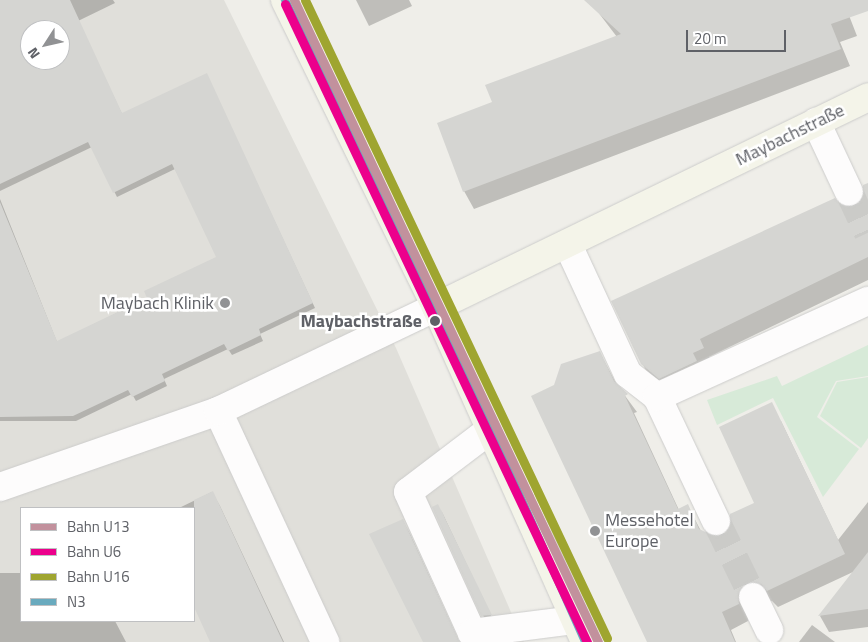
<!DOCTYPE html>
<meta charset="utf-8">
<style>
body{margin:0}
#map{position:relative;width:868px;height:642px;overflow:hidden;background:#efeee9;font-family:"Titillium Web",sans-serif}
div>[style]{position:absolute}
.industrial>*{inset:0;background:#e0dfda}
.green>*{inset:0;background:#d7ead8}
.shadow>*{inset:0;background:#0003}
.building>*{inset:0;background:#d5d5d2}
.minor-tunnel>*{height:28px;margin-top:-14px;transform-origin:0;background:repeating-linear-gradient(90deg,#cbcbc8 0 28px,transparent 0 42px)}
.roads{filter:drop-shadow(0 0 1px #cccccb) drop-shadow(0 0 1px #cccccb)}
.minor>*{height:28px;margin:-14px;padding:0 14px;transform-origin:14px;border-radius:14px;background:#fdfcfc}
.major>*{height:28px;margin:-14px;padding:0 14px;transform-origin:14px;border-radius:14px;background:#f4f4e9}
.bus-1>*{height:8px;margin:-4px;padding:0 4px;transform-origin:4px;border-radius:4px;background:#69aabe}
.rail-1>*{height:9px;margin:-4.5px;padding:0 4.5px;transform-origin:4.5px;border-radius:4.5px;background:#c2919d}
.rail-2>*{height:9px;margin:-4.5px;padding:0 4.5px;transform-origin:4.5px;border-radius:4.5px;background:#ec008c}
.rail-3>*{height:9px;margin:-4.5px;padding:0 4.5px;transform-origin:4.5px;border-radius:4.5px;background:#9fa530}
.dots>*{width:14px;height:14px;translate:-50% -50%;box-sizing:border-box;border:2px solid #fff;border-radius:50%}
span{translate:-50% -50%;white-space:nowrap;text-align:center;line-height:1.15;-webkit-text-stroke:5px #fff;paint-order:stroke}
.street-label{font-size:18px;color:#5f6167}
.poi-label{font-size:18px;color:#5f6167}
.right{translate:-100% -50%;text-align:right}
.left{translate:0 -50%;text-align:left}
.stop-label{font-size:18px;color:#5f6167;font-weight:700}
.legend{position:absolute;left:20px;top:507px;width:175px;height:115px;box-sizing:border-box;background:#fff;border:1px solid #bfc0c2;margin:0;padding:6px 9px;list-style:none;font-size:15px;color:#5f6167}
.legend li{display:flex;align-items:center;gap:10px;height:25px}
.legend b{width:25px;border:1px solid #bfc0c2}
.north{position:absolute;left:20px;top:20px;width:50px;height:50px;box-sizing:border-box;background:#fff;border:1px solid #bfc0c2;border-radius:50%;rotate:235deg;font-size:14px;font-weight:700;line-height:20px;text-align:center;color:#5f6167}
.north::after{content:'';display:block;margin:auto;width:18px;height:22px;background:#919294;clip-path:polygon(50% 0,100% 100%,50% 72%,0 100%)}
.scale{position:absolute;left:686px;top:30px;width:100px;height:22px;box-sizing:border-box;border:2px solid #5f6167;border-top:0;padding-left:6px;font-size:15px;line-height:18px;white-space:nowrap;color:#5f6167;-webkit-text-stroke:4px #fff;paint-order:stroke}
</style>
<div id="map">
<div class="industrial">
<div style="clip-path:polygon(evenodd,0 0,224px 0,396px 348px,524px 642px,0 642px,0 0,30px 30px,60px 30px,60px 60px,30px 60px,30px 30px,0 0,21px 508px,194px 508px,194px 621px,21px 621px,21px 508px)"></div>
</div>
<div class="green">
<div style="clip-path:polygon(868px 345px,868px 376px,836px 381px,817px 417px,859px 449px,823px 497px,773px 398px,717px 425px,707px 400px,777px 376px,782px 386px)"></div>
<div style="clip-path:polygon(868px 377px,868px 438px,861px 448px,820px 416px,837px 382px)"></div>
</div>
<div class="shadow">
<div style="clip-path:polygon(evenodd,0 0,113px 0,115px 3px,78px 21px,122px 114px,209px 80px,315px 308px,260px 334px,263px 341px,232px 355px,228px 349px,164px 379px,167px 386px,136px 401px,132px 394px,76px 421px,0 421px,0 199px,57px 342px,148px 298px,218px 257px,175px 169px,117px 197px,92px 147px,0 191px,0 0,30px 30px,60px 30px,60px 60px,30px 60px,30px 30px)"></div>
<div style="clip-path:polygon(356px 0,409px 0,412px 6px,369px 26px)"></div>
<div style="clip-path:polygon(600px 0,843px 0,857px 36px,840px 42px,850px 66px,474px 209px,464px 191px,494px 103px,617px 37px,598px 12px)"></div>
<div style="clip-path:polygon(868px 184px,868px 280px,709px 357px,713px 366px,706px 379px,652px 381px,642px 363px,840px 206px,856px 208px,863px 201px)"></div>
<div style="clip-path:polygon(600px 353px,617px 385px,637px 412px,634px 413px,679px 510px,688px 506px,701px 531px,715px 538px,730px 530px,756px 503px,781px 421px,838px 540px,868px 502px,868px 627px,829px 632px,820px 616px,853px 572px,778px 607px,772px 601px,757px 600px,749px 606px,748px 621px,731px 630px,736px 642px,648px 642px,555px 386px)"></div>
<div style="clip-path:polygon(212px 492px,220px 506px,284px 642px,212px 642px,194px 604px,194px 508px,179px 508px)"></div>
<div style="clip-path:polygon(441px 510px,493px 620px,486px 621px,483px 615px)"></div>
<div style="clip-path:polygon(403px 521px,410px 534px,459px 642px,424px 642px)"></div>
<div style="clip-path:polygon(0 573px,21px 573px,21px 621px,115px 621px,126px 642px,0 642px)"></div>
<div style="clip-path:polygon(812px 625px,835px 642px,799px 642px)"></div>
</div>
<div class="building">
<div style="clip-path:polygon(evenodd,0 0,70px 0,122px 113px,207px 73px,313px 303px,259px 329px,261px 335px,228px 351px,224px 344px,162px 374px,165px 381px,132px 397px,128px 390px,73px 416px,0 417px,0 202px,57px 341px,147px 298px,144px 291px,216px 257px,172px 164px,113px 193px,88px 142px,0 184px,0 0,30px 30px,60px 30px,60px 60px,30px 60px,30px 30px)"></div>
<div style="clip-path:polygon(584px 0,868px 0,868px 11px,831px 24px,841px 49px,463px 192px,437px 123px,492px 102px,485px 85px,621px 34px)"></div>
<div style="clip-path:polygon(868px 183px,868px 257px,700px 339px,704px 348px,693px 353px,697px 361px,659px 379px,641px 364px,611px 301px,835px 198px,841px 205px,855px 206px,862px 200px,863px 185px)"></div>
<div style="clip-path:polygon(600px 351px,614px 381px,628px 394px,625px 396px,678px 509px,688px 504px,699px 529px,714px 536px,722px 535px,729px 529px,730px 514px,754px 503px,719px 427px,772px 402px,845px 554px,767px 591px,761px 584px,746px 583px,738px 595px,739px 604px,722px 612px,735px 642px,647px 642px,531px 396px,554px 385px,561px 364px)"></div>
<div style="clip-path:polygon(213px 491px,283px 642px,210px 642px,194px 607px,194px 500px)"></div>
<div style="clip-path:polygon(438px 504px,492px 615px,481px 616px,432px 507px)"></div>
<div style="clip-path:polygon(403px 519px,458px 639px,460px 642px,423px 642px,369px 534px)"></div>
<div style="clip-path:polygon(868px 552px,868px 609px,818px 616px)"></div>
</div>
<div class="minor-tunnel">
<div style="left:849px;top:192px;width:45px;rotate:65.1deg"></div>
<div style="left:716px;top:521px;width:85px;rotate:64deg"></div>
</div>
<div class="roads">
<div class="minor">
<div style="left:816px;top:122px;width:77px;rotate:64.8deg"></div>
<div style="left:568px;top:245px;width:142px;rotate:65.1deg"></div>
<div style="left:628px;top:374px;width:37px;rotate:38deg"></div>
<div style="left:218px;top:411px;width:255px;rotate:65.1deg"></div>
<div style="left:491px;top:429px;width:104px;rotate:142.8deg"></div>
<div style="left:408px;top:492px;width:155px;rotate:65.6deg"></div>
<div style="left:472px;top:633px;width:104px;rotate:-7.2deg"></div>
<div style="left:0;top:487px;width:231px;rotate:-19.2deg"></div>
<div style="left:218px;top:411px;width:242px;rotate:-25.5deg"></div>
<div style="left:716px;top:521px;width:137px;rotate:-115.4deg"></div>
<div style="left:657px;top:397px;width:232px;rotate:-24.5deg"></div>
<div style="left:753px;top:597px;width:37px;rotate:64deg"></div>
</div>
<div class="major">
<div style="left:285px;top:0;width:342px;rotate:63.8deg"></div>
<div style="left:436px;top:307px;width:367px;rotate:66deg"></div>
<div style="left:436px;top:307px;width:480px;rotate:-25.9deg"></div>
</div>
</div>
<div class="bus-1">
<div style="left:285px;top:0;width:342px;rotate:63.8deg"></div>
<div style="left:436px;top:307px;width:367px;rotate:66deg"></div>
</div>
<div class="rail-1">
<div style="left:294px;top:0;width:710px;rotate:64.66deg"></div>
</div>
<div class="rail-2">
<div style="left:285px;top:4px;width:706px;rotate:64.67deg"></div>
</div>
<div class="rail-3">
<div style="left:305px;top:0;width:706px;rotate:64.67deg"></div>
</div>
<div class="dots">
<div style="left:225px;top:303px;background:#919294"></div>
<div style="left:435px;top:321px;background:#5f6167"></div>
<div style="left:595px;top:531px;background:#919294"></div>
</div>
<div class="street-label">
<span style="left:790px;top:135px;rotate:-26deg">Maybachstraße</span>
</div>
<div class="poi-label">
<span class="right" style="left:214px;top:303px">Maybach Klinik</span>
<span class="left" style="left:605px;top:531px">Messehotel<br>Europe</span>
</div>
<div class="stop-label">
<span class="right" style="left:422px;top:321px">Maybachstraße</span>
</div>
<ul class="legend">
<li><b style="height:6px;background:#c2919d"></b>Bahn U13</li>
<li><b style="height:6px;background:#ec008c"></b>Bahn U6</li>
<li><b style="height:6px;background:#9fa530"></b>Bahn U16</li>
<li><b style="height:6px;background:#69aabe"></b>N3</li>
</ul>
<div class="north">N</div>
<div class="scale">20 m</div>
</div>
